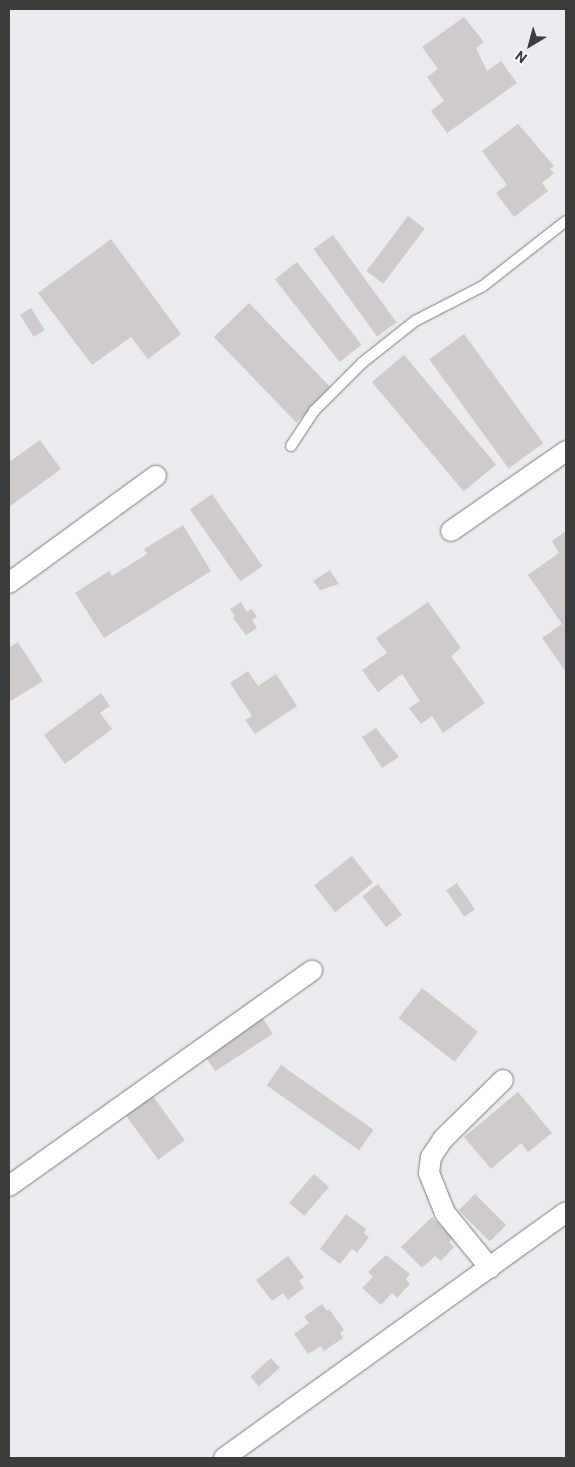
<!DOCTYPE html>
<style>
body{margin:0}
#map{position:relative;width:575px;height:1467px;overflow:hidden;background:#ebebef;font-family:Roboto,sans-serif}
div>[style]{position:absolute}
.building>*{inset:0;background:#d0caca;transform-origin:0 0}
.roads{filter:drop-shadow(0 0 1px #7c7c80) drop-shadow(0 0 1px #7c7c80)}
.lane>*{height:10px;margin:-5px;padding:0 5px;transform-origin:5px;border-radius:5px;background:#fff}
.street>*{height:20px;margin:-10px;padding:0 10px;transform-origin:10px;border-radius:10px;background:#fff}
span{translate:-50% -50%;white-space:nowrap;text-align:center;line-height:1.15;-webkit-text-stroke:4.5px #f8f8fd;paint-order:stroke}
.frame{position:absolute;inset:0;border:10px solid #3c3c3e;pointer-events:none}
.north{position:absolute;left:505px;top:20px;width:50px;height:50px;-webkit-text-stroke:4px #f8f8fd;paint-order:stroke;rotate:217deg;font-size:14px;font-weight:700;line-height:20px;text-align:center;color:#3c3c3e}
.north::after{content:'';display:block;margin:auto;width:18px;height:22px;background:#3c3c3e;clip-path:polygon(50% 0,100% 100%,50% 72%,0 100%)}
</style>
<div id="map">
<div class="building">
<div style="clip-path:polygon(464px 17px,484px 42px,476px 48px,487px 71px,501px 61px,517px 83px,447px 133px,431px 111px,444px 101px,427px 77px,438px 69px,422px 47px)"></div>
<div style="clip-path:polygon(518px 124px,554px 166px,550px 169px,554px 173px,542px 183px,548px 191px,514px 217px,496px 193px,507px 185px,482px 151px)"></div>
<div style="left:408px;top:216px;width:21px;height:69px;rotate:37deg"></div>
<div style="left:333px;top:235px;width:108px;height:24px;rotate:54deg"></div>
<div style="clip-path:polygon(111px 239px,181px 334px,148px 359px,131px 337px,92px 365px,38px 293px)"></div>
<div style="left:297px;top:262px;width:105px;height:28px;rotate:52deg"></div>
<div style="left:249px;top:303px;width:119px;height:49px;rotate:46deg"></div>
<div style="left:31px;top:308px;width:26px;height:13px;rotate:58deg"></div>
<div style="left:464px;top:334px;width:135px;height:43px;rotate:54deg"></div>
<div style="left:404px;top:355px;width:143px;height:42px;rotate:50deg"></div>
<div style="clip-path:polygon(40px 440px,61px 469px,9px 507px,9px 462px)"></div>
<div style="left:212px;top:494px;width:88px;height:27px;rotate:55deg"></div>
<div style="clip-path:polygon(183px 525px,211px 571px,104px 638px,75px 593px,109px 571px,112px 576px,147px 554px,144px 549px)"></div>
<div style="clip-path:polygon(566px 531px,566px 672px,542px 638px,562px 624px,528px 575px,559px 553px,552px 541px)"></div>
<div style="clip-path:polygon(330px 570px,339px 584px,320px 590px,313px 581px)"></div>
<div style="clip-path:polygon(241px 602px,247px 612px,252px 609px,257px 617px,252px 620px,257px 628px,246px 635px,233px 618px,235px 616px,230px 609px)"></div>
<div style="clip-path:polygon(428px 602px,461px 648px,451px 656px,485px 703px,443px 733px,432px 716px,421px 724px,409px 708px,420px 701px,402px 674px,378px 692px,362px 670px,387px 653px,376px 638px)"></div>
<div style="clip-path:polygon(18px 642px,43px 681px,9px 702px,9px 648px)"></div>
<div style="clip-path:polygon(248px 671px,258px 686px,276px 674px,297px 706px,255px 734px,245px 720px,252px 716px,230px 683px)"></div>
<div style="clip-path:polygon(101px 693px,110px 706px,100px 713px,112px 729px,65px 764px,44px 735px)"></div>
<div style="clip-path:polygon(376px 728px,399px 757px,382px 768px,362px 737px)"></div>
<div style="left:352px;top:856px;width:34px;height:48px;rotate:52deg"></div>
<div style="left:457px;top:883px;width:32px;height:13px;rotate:56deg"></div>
<div style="left:378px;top:884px;width:39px;height:20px;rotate:52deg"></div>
<div style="left:422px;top:988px;width:71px;height:38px;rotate:38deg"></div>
<div style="left:262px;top:1017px;width:20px;height:69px;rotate:57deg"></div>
<div style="left:281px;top:1065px;width:113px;height:25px;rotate:35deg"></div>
<div style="clip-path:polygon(518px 1092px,552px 1133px,528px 1152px,521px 1143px,491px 1169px,464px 1137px)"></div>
<div style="left:152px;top:1095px;width:56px;height:33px;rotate:54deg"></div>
<div style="left:314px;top:1174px;width:20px;height:38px;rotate:41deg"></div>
<div style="left:475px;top:1194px;width:44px;height:23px;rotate:45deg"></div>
<div style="clip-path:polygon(346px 1214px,366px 1229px,364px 1233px,369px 1237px,357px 1253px,352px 1249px,340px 1264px,320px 1249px)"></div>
<div style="clip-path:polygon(432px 1217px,453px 1238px,449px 1242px,454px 1247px,441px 1261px,435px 1256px,422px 1268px,401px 1247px)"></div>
<div style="clip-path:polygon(386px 1255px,410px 1274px,406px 1279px,410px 1284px,397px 1298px,392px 1293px,381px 1305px,362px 1288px,373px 1277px,368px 1272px)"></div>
<div style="clip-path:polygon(288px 1256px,304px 1277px,299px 1281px,304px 1288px,288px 1300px,283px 1293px,272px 1301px,256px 1280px)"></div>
<div style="clip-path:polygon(322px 1304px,327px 1311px,329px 1309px,344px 1330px,340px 1333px,343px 1338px,324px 1351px,321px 1346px,308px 1354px,294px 1334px,309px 1323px,304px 1317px)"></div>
<div style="left:271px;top:1358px;width:13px;height:28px;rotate:48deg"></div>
</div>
<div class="roads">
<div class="lane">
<div style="left:291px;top:446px;width:42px;rotate:-56.7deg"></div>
<div style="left:314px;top:411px;width:68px;rotate:-45deg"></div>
<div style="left:362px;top:363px;width:68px;rotate:-38.4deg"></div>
<div style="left:415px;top:321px;width:76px;rotate:-27.2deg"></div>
<div style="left:483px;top:286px;width:105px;rotate:-38.1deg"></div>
</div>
<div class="street">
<div style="left:451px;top:531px;width:140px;rotate:-34.8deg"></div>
<div style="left:9px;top:583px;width:182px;rotate:-36.1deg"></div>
<div style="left:9px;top:1186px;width:372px;rotate:-35.4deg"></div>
<div style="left:490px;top:1268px;width:71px;rotate:-129.3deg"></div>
<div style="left:445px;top:1213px;width:43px;rotate:-111.8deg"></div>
<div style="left:429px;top:1173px;width:16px;rotate:-83deg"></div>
<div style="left:431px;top:1157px;width:22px;rotate:-56deg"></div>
<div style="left:443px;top:1139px;width:84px;rotate:-44.5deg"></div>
<div style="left:224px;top:1458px;width:421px;rotate:-35.7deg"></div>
</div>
</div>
<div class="frame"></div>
<div class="north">N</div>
</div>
